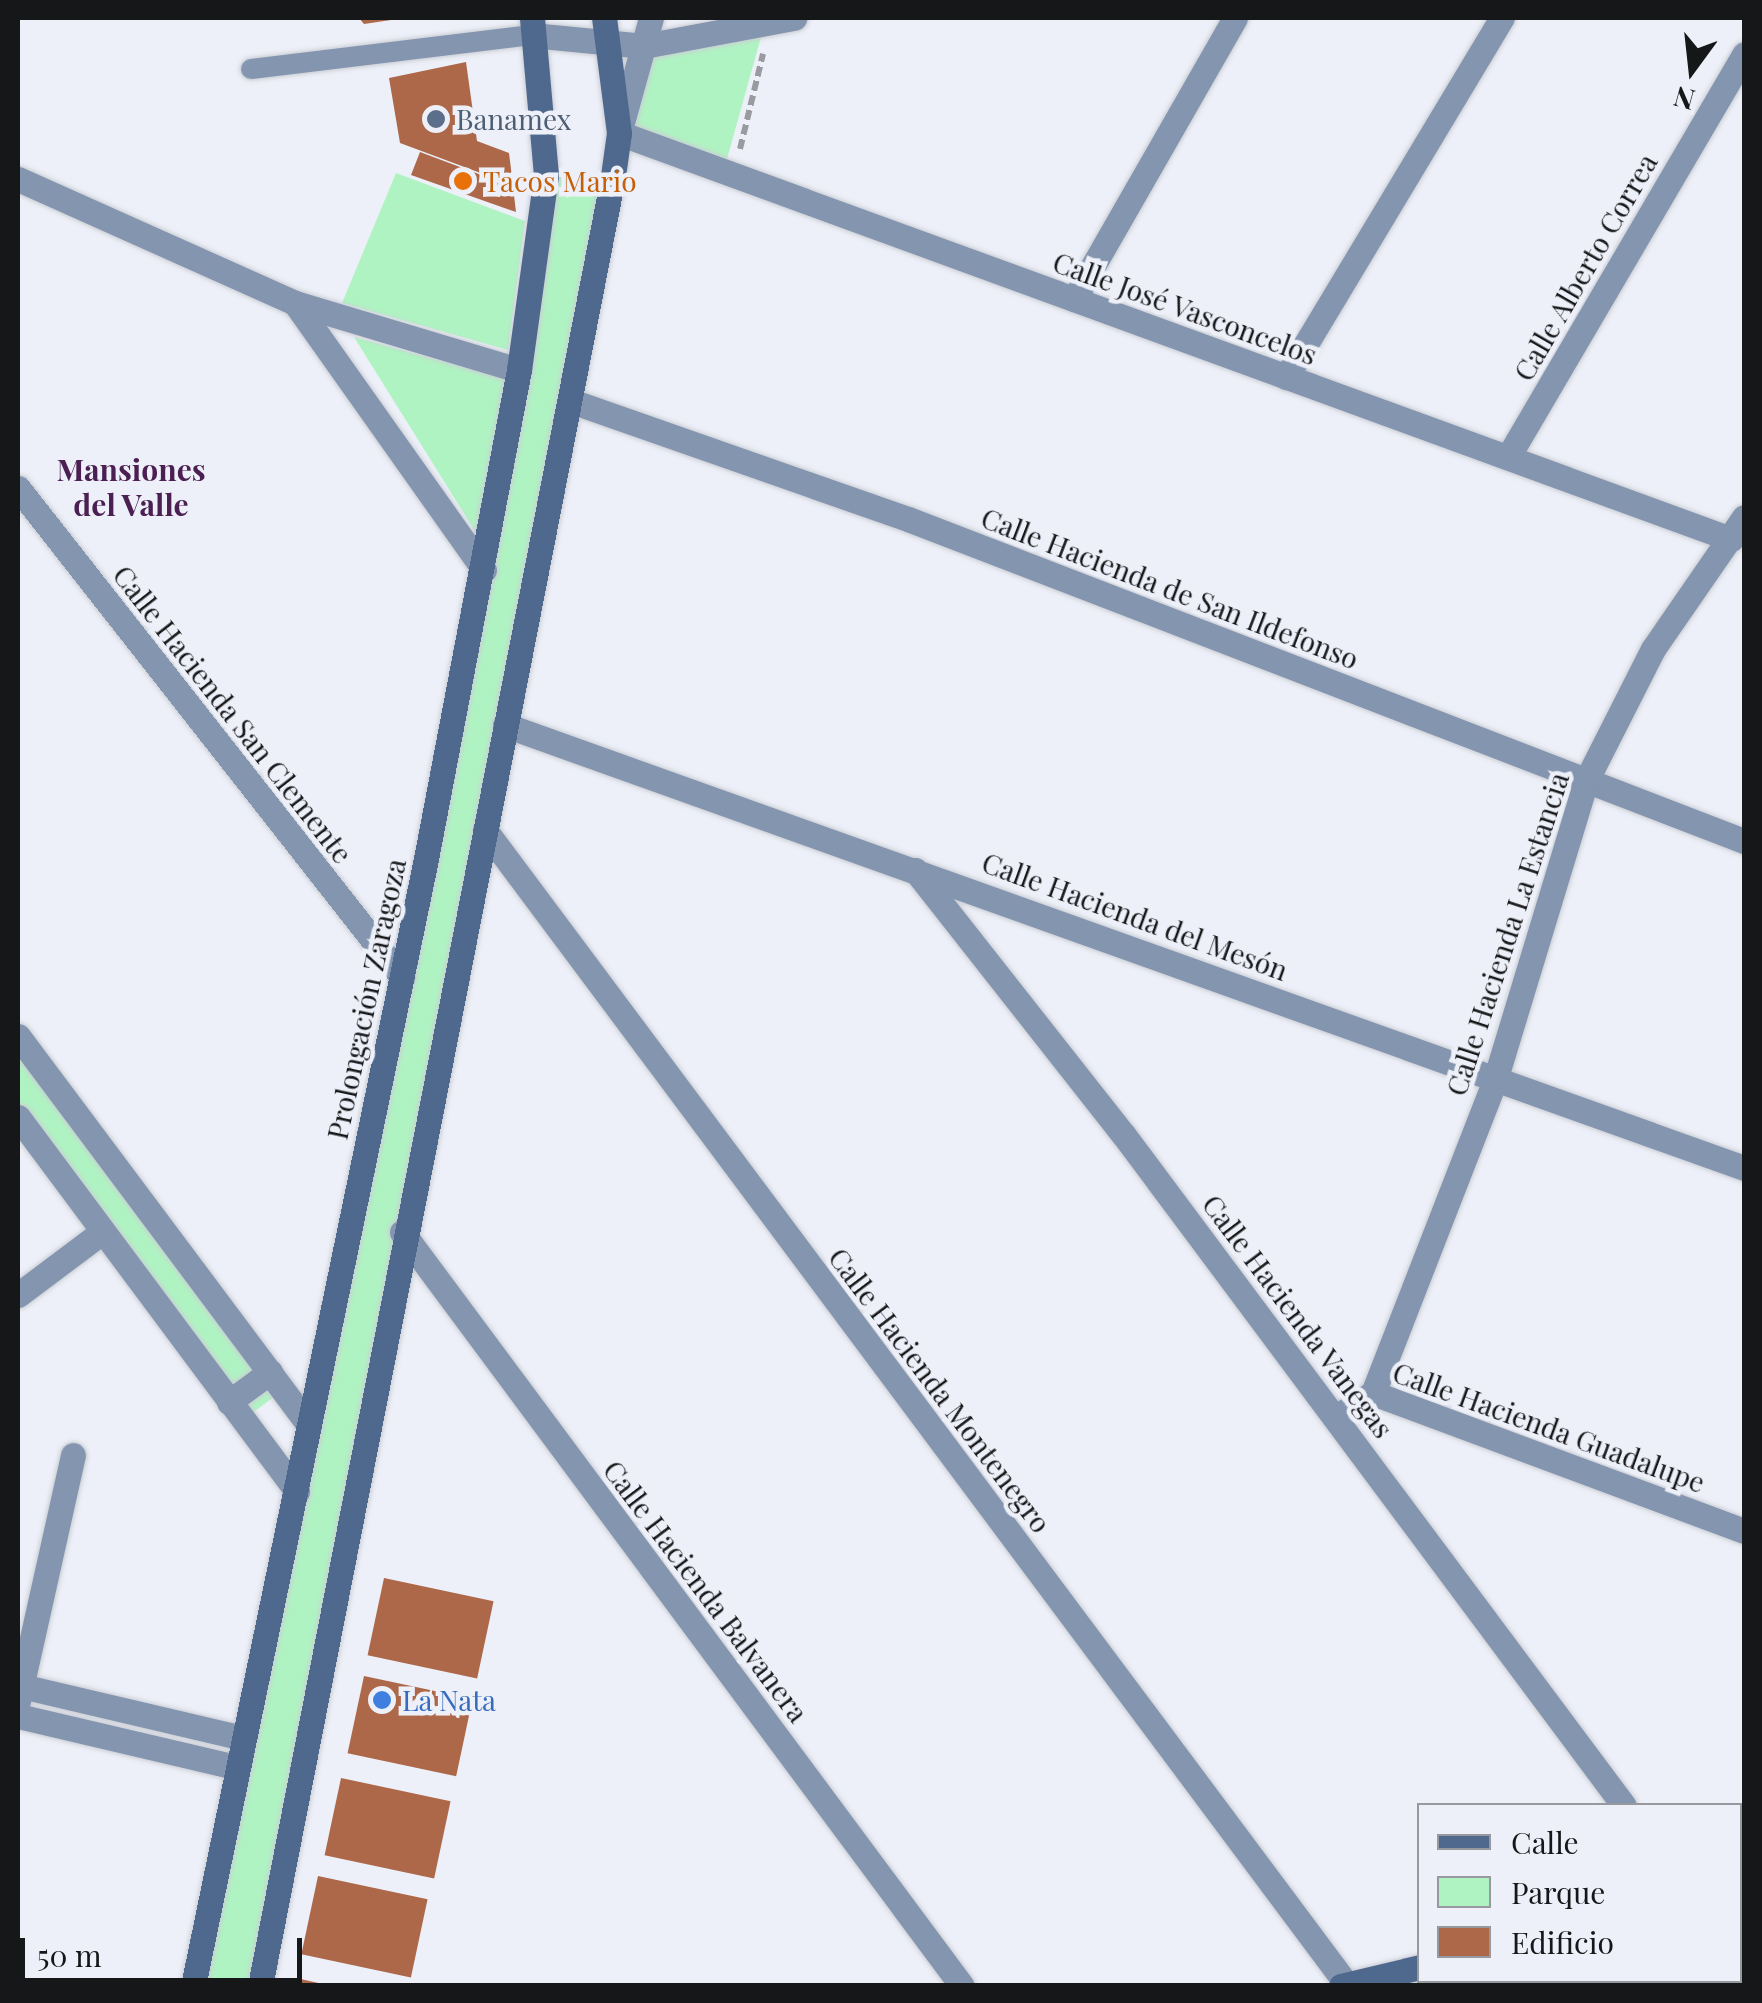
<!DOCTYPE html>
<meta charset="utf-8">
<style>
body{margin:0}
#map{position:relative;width:1762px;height:2003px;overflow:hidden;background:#edf0f8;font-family:"Playfair Display",serif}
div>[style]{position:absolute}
.green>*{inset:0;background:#b0f3c3;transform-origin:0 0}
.building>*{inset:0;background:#ad684a;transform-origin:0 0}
.path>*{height:6px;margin-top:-3px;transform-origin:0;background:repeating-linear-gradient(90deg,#999ba0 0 10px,transparent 0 15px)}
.roads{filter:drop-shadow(0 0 2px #cbcdd4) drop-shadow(0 0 2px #cbcdd4)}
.lane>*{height:20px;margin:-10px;padding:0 10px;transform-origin:10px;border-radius:10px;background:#8395af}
.street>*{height:25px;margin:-12.5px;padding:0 12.5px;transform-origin:12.5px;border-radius:12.5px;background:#8395af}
.secondary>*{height:25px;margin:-12.5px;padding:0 12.5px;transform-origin:12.5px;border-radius:12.5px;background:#4f698e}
.dots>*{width:28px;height:28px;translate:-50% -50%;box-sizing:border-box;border:5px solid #edf0f8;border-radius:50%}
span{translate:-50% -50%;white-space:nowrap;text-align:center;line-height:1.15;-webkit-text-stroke:9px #edf0f8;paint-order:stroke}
.service-label{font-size:28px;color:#4e5e75}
.left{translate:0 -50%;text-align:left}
.food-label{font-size:28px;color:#c56008}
.street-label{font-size:28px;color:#161719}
.shop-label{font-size:28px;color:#366cbe}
.neighbourhood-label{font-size:30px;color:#4b1f52;font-weight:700}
.frame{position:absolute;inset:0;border:20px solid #161719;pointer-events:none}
.legend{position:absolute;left:1417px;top:1803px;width:325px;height:180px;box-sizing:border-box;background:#edf0f8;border:2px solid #97999f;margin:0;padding:12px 18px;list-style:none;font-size:30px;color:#161719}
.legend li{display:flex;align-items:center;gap:20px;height:50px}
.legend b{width:50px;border:2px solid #97999f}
.north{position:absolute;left:1642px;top:20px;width:100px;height:100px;-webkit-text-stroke:8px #edf0f8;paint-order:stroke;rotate:195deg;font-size:28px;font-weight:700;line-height:40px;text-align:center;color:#161719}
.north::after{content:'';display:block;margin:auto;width:35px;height:45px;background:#161719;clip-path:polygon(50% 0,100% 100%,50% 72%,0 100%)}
.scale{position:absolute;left:20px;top:1938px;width:282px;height:45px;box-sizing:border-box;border:5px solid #161719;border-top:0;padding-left:12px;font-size:30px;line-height:35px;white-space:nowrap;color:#161719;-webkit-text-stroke:8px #edf0f8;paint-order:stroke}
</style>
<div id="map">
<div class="green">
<div style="clip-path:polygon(763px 30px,727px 159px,633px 127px,650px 56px)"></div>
<div style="clip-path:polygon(396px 173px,525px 221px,508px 350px,342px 303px)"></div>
<div style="clip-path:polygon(546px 175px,613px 176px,260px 1985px,193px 1986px,297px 1491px)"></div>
<div style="clip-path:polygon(354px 337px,506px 379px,478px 536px)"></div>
<div style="left:18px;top:1045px;width:435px;height:53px;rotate:53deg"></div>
<div style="clip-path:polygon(1421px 1980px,1595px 1980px,1595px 1981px,1399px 1985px)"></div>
</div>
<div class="building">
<div style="clip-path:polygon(359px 18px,390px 18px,391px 20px,364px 24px)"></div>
<div style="clip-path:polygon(466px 62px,477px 141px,509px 153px,513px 185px,400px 143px,389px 78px)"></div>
<div style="clip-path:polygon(420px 152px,513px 187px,516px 212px,411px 175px)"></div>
<div style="left:384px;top:1578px;width:112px;height:79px;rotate:12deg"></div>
<div style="left:364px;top:1676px;width:111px;height:79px;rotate:12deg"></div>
<div style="left:341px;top:1778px;width:112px;height:79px;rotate:12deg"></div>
<div style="left:318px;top:1876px;width:112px;height:80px;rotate:12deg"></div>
<div style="clip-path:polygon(296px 1978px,323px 1984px,323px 1986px,295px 1986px)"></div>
</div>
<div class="path">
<div style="left:740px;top:149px;width:98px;rotate:-76.4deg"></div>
</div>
<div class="roads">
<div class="lane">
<div style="left:251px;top:69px;width:283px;rotate:-6.9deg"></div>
</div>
<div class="street">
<div style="left:651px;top:18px;width:119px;rotate:105.5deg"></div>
<div style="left:619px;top:133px;width:1184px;rotate:20.06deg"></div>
<div style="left:532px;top:35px;width:113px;rotate:5.6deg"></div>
<div style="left:644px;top:46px;width:153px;rotate:-10.6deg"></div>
<div style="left:18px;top:179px;width:303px;rotate:24.1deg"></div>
<div style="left:295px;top:303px;width:234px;rotate:16.7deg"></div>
<div style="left:1074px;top:299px;width:324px;rotate:-60.2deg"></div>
<div style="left:295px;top:303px;width:327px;rotate:54.7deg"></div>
<div style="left:1286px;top:377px;width:419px;rotate:-59deg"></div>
<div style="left:571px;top:401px;width:357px;rotate:19.3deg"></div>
<div style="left:908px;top:519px;width:896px;rotate:21.07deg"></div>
<div style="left:1508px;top:457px;width:467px;rotate:-59.6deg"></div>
<div style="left:18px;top:488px;width:622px;rotate:51.86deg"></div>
<div style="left:505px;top:725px;width:1316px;rotate:19.67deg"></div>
<div style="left:485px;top:830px;width:1443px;rotate:53.26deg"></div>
<div style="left:915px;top:870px;width:336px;rotate:51.8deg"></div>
<div style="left:1123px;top:1134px;width:838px;rotate:53.29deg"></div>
<div style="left:18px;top:1036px;width:486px;rotate:53.2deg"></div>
<div style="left:18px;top:1117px;width:467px;rotate:53.3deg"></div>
<div style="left:402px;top:1232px;width:939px;rotate:53.4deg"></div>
<div style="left:18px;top:1295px;width:105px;rotate:-36.9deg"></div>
<div style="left:1373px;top:1393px;width:339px;rotate:-68.7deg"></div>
<div style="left:1496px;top:1077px;width:309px;rotate:-73.1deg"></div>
<div style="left:1586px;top:781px;width:148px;rotate:-63.1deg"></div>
<div style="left:1653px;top:649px;width:160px;rotate:-55.4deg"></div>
<div style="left:229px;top:1402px;width:51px;rotate:-36.2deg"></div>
<div style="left:1336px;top:1417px;width:44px;rotate:-33deg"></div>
<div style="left:1373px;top:1393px;width:396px;rotate:20.4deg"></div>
<div style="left:21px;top:1686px;width:228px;rotate:13.2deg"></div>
<div style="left:18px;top:1701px;width:252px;rotate:-77.4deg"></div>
<div style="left:18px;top:1716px;width:224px;rotate:13.2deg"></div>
</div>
<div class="secondary">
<div style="left:1740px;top:1894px;width:4px;rotate:-14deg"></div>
<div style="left:1740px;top:1971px;width:4px;rotate:-14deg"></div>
<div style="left:193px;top:1986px;width:1146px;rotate:-78.32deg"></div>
<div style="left:425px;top:864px;width:503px;rotate:-79.23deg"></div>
<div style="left:519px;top:370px;width:197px;rotate:-82.1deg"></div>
<div style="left:546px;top:175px;width:158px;rotate:-95.1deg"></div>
<div style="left:260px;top:1986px;width:1844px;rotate:-78.96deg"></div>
<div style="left:613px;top:176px;width:43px;rotate:-82.1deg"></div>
<div style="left:619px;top:133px;width:116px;rotate:-97.4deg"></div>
<div style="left:1341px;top:1986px;width:81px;rotate:-13.5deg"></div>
<div style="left:1678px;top:1986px;width:23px;rotate:-15deg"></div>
</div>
</div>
<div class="dots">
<div style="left:436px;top:119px;background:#5c6f8a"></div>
<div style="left:463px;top:181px;background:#e8710a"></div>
<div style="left:382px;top:1700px;background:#3f7fe0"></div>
</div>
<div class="service-label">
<span class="left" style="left:456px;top:119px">Banamex</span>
</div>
<div class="food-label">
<span class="left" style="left:483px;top:181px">Tacos Mario</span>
</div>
<div class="street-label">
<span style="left:1585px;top:267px;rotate:-60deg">Calle Alberto Correa</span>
<span style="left:1185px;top:308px;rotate:20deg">Calle José Vasconcelos</span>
<span style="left:1170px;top:588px;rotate:21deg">Calle Hacienda de San Ildefonso</span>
<span style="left:233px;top:714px;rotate:52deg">Calle Hacienda San Clemente</span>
<span style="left:1135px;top:916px;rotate:20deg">Calle Hacienda del Mesón</span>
<span style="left:1507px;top:934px;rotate:-72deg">Calle Hacienda La Estancia</span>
<span style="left:366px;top:999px;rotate:-78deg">Prolongación Zaragoza</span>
<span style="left:1298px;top:1316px;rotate:53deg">Calle Hacienda Vanegas</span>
<span style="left:940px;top:1390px;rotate:53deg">Calle Hacienda Montenegro</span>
<span style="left:1549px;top:1427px;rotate:20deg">Calle Hacienda Guadalupe</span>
<span style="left:706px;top:1591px;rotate:53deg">Calle Hacienda Balvanera</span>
</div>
<div class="shop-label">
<span class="left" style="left:402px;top:1700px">La Nata</span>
</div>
<div class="neighbourhood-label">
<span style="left:131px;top:486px">Mansiones<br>del Valle</span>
</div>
<div class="frame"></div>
<ul class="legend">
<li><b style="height:12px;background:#4f698e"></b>Calle</li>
<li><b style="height:28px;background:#b0f3c3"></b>Parque</li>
<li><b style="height:28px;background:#ad684a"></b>Edificio</li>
</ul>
<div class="north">N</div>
<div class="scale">50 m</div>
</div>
